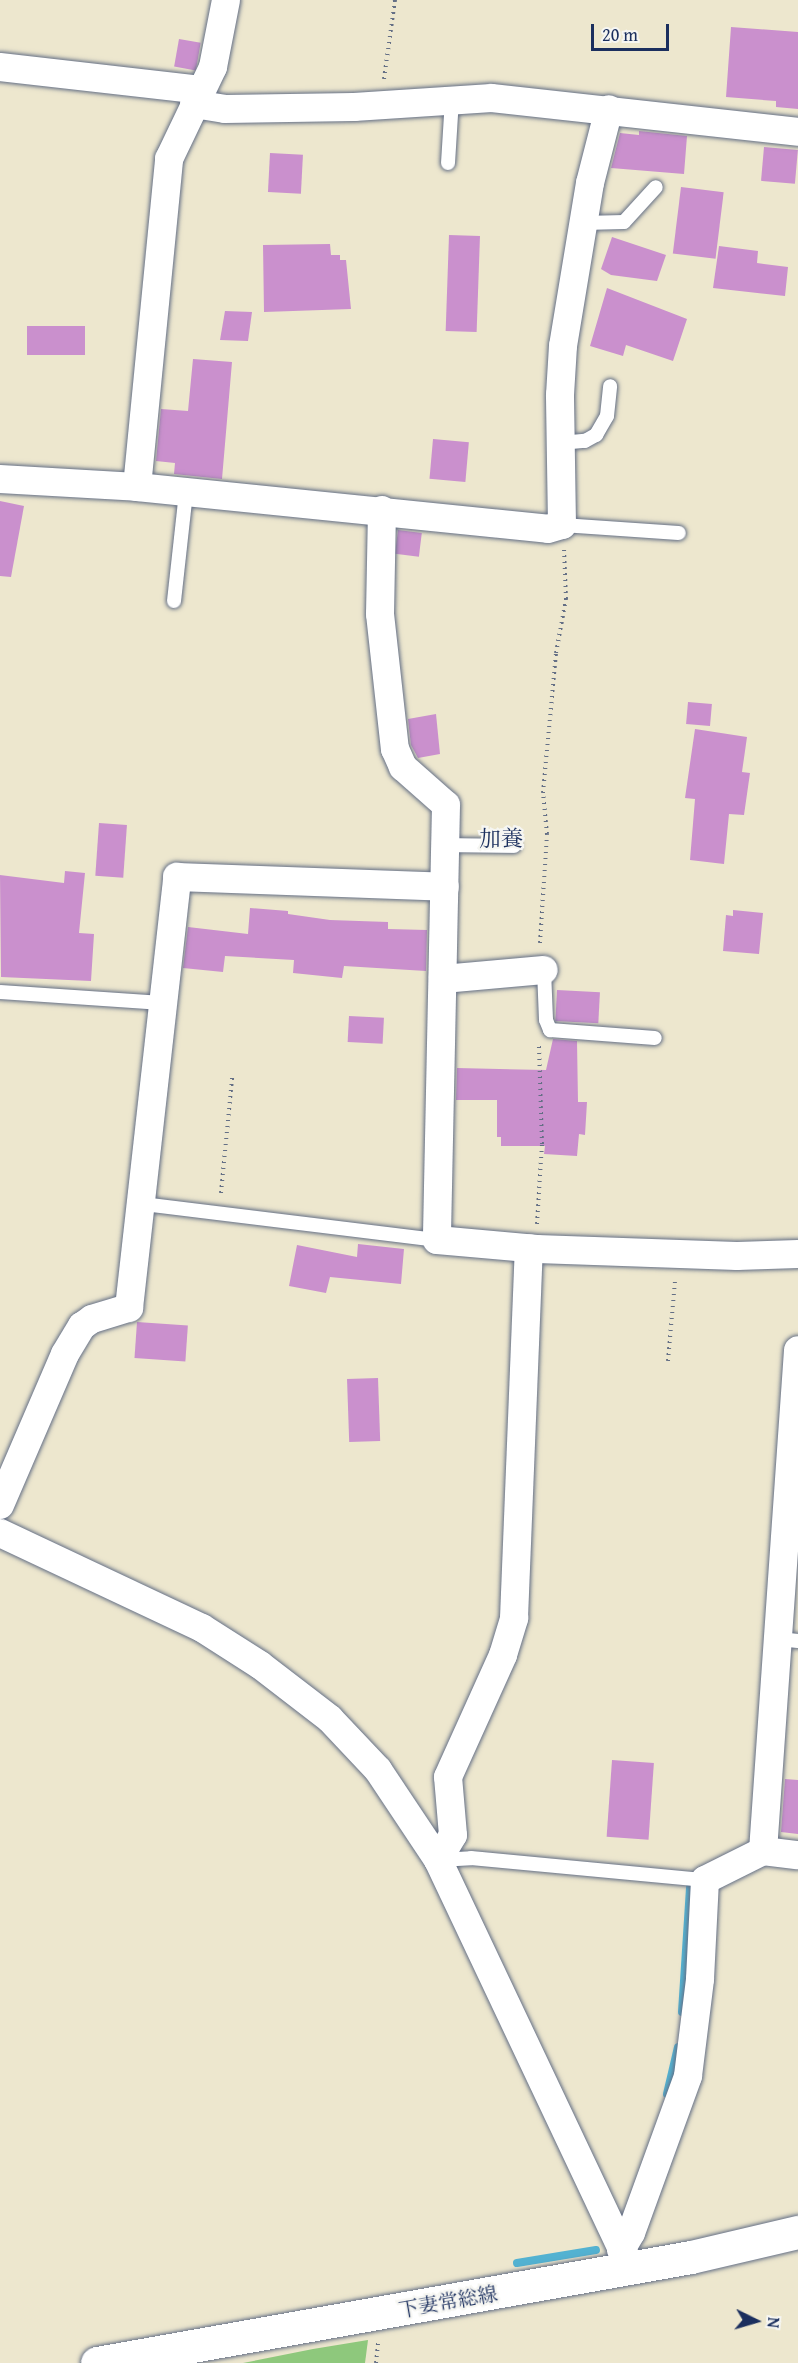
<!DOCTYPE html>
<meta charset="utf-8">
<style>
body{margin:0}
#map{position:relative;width:798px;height:2363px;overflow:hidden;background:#ede7ce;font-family:"Gentium Book Plus","Noto Serif JP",serif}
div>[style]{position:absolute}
.green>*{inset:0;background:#8ec87c}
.stream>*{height:8px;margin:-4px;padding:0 4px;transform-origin:4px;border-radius:4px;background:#53b2d1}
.building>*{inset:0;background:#ca90cd;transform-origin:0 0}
.path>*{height:4px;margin-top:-2px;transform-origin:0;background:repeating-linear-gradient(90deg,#646f85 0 1.5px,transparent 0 6px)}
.roads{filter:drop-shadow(0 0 2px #646f85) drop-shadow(0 0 2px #646f85)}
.lane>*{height:14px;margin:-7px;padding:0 7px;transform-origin:7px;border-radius:7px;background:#fff}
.street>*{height:28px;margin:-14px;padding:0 14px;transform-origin:14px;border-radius:14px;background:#fff}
.secondary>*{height:33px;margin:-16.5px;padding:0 16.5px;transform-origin:16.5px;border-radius:16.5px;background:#fff}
span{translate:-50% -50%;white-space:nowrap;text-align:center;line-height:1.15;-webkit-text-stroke:4.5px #f6f6f2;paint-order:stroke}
.street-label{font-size:20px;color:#1b2f5e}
.quarter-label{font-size:22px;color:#1b2f5e}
.north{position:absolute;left:726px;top:2291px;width:60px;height:60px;-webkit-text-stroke:4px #f6f6f2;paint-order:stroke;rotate:95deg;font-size:16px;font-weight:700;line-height:24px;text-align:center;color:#1b2f5e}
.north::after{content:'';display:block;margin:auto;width:21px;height:27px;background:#1b2f5e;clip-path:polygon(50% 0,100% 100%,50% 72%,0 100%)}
.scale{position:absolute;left:591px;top:24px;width:78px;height:27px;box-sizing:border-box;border:3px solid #1b2f5e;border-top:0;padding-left:8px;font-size:18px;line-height:21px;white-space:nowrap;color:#1b2f5e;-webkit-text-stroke:4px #f6f6f2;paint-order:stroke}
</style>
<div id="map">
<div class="green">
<div style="clip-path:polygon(368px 2340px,365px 2363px,243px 2363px,313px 2349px)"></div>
</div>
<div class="stream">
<div style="left:682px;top:2012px;width:125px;rotate:-86.3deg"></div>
<div style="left:667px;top:2094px;width:48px;rotate:-76.8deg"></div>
<div style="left:517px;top:2263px;width:80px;rotate:-9.3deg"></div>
</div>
<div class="building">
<div style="clip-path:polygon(731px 27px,798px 32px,798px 109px,776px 107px,776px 101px,726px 97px)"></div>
<div style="left:179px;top:39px;width:22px;height:28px;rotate:10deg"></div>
<div style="clip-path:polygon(639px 131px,687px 136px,684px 174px,611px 168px,620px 133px,639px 135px)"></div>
<div style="left:764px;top:147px;width:34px;height:34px;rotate:5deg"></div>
<div style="left:270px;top:153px;width:33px;height:39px;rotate:3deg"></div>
<div style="left:681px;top:187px;width:43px;height:67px;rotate:7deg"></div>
<div style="left:449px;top:235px;width:31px;height:96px;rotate:2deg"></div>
<div style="clip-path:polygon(612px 237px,666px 255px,657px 281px,611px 275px,601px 269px)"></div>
<div style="clip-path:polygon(330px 244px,331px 255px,340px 255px,340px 260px,346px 260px,351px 309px,264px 312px,263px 245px)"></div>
<div style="clip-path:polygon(719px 246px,758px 251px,757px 263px,788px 267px,785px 296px,713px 288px)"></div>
<div style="clip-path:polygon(607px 288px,687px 319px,673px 361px,626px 345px,623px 356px,590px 346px)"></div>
<div style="clip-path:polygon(225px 311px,252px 312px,248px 341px,220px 340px)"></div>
<div style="left:85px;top:326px;width:29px;height:58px;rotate:90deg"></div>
<div style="clip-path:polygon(193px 359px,232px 362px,222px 479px,174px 474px,175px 463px,156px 461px,161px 409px,188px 411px)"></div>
<div style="left:433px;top:439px;width:36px;height:40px;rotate:5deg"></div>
<div style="clip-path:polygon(0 501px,24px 506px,11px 577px,0 576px)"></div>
<div style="left:398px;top:530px;width:24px;height:24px;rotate:7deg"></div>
<div style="left:688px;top:702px;width:24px;height:22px;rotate:5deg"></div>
<div style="clip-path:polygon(436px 714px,440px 754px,418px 758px,411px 745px,408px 719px)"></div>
<div style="clip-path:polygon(695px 729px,747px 737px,742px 772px,750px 773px,744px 815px,729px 814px,724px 864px,690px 860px,695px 799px,685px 798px)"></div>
<div style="left:99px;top:823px;width:28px;height:53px;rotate:4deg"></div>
<div style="clip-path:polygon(65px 871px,85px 873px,79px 933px,94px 934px,91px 981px,1px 977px,0 875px,64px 883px)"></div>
<div style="clip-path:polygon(250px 908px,288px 911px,288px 914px,330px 920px,388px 922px,388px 929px,427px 930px,426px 971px,344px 966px,342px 978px,293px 973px,294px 960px,225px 956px,223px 972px,183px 968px,188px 927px,248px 934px)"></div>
<div style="clip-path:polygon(733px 910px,763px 913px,759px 954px,723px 951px,726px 915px,733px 916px)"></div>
<div style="left:557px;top:990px;width:43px;height:31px;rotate:3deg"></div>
<div style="left:349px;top:1016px;width:35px;height:26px;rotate:3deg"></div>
<div style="clip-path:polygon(553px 1039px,577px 1041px,578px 1102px,587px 1102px,585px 1135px,579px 1134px,577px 1156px,544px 1154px,545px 1146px,501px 1146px,501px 1137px,497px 1137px,497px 1100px,456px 1100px,457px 1068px,546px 1070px)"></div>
<div style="clip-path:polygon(358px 1244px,404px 1249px,401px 1284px,330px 1277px,326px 1293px,289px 1286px,297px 1245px,357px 1257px)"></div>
<div style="left:137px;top:1322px;width:51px;height:36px;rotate:4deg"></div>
<div style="left:378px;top:1378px;width:63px;height:31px;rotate:88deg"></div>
<div style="left:612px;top:1760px;width:42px;height:77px;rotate:4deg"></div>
<div style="clip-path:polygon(785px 1779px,798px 1780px,798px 1834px,781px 1832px)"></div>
</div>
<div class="path">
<div style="left:384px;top:79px;width:80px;rotate:-82.1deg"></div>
<div style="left:540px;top:943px;width:109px;rotate:-86.3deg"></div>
<div style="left:547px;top:834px;width:41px;rotate:-95.6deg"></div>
<div style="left:543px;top:793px;width:141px;rotate:-84.7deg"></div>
<div style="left:556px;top:653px;width:55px;rotate:-79.5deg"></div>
<div style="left:566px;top:599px;width:49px;rotate:-92.3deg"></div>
<div style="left:221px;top:1193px;width:116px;rotate:-84.5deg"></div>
<div style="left:537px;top:1224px;width:80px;rotate:-86.4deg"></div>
<div style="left:542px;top:1144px;width:98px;rotate:-91.8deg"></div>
<div style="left:668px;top:1361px;width:80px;rotate:-85deg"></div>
<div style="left:376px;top:2363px;width:20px;rotate:-84deg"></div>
</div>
<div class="roads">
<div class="lane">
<div style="left:448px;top:163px;width:64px;rotate:-86.4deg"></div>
<div style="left:583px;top:223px;width:41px;rotate:-1.4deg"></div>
<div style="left:624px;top:222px;width:47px;rotate:-47.6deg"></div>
<div style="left:560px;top:443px;width:25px;rotate:-5deg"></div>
<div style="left:585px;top:441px;width:13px;rotate:-29deg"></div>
<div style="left:596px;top:435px;width:22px;rotate:-60deg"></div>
<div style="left:607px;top:416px;width:30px;rotate:-84deg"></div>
<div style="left:562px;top:525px;width:117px;rotate:3.9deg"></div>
<div style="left:174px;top:601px;width:110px;rotate:-83.7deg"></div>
<div style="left:445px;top:845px;width:69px;rotate:0.8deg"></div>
<div style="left:544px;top:970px;width:50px;rotate:87.7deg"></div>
<div style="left:546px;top:1020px;width:11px;rotate:68deg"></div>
<div style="left:550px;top:1030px;width:105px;rotate:4.4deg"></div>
<div style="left:0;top:992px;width:163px;rotate:3.9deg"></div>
<div style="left:143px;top:1204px;width:296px;rotate:7deg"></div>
<div style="left:779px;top:1639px;width:19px;rotate:6deg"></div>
<div style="left:438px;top:1860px;width:33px;rotate:-3deg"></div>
<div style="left:471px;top:1858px;width:235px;rotate:5.4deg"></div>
</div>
<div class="street">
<div style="left:0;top:67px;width:202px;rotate:6.5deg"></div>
<div style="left:194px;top:104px;width:31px;rotate:9deg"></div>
<div style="left:225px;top:109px;width:129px;rotate:-0.9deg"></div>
<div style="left:354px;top:107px;width:138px;rotate:-3.7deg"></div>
<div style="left:492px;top:98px;width:308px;rotate:6.3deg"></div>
<div style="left:0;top:479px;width:137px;rotate:3.3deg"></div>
<div style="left:137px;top:487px;width:413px;rotate:5.8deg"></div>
<div style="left:548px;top:529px;width:15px;rotate:-16deg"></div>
<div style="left:562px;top:525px;width:130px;rotate:-90.9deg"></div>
<div style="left:560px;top:395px;width:49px;rotate:-86.5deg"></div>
<div style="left:563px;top:346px;width:165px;rotate:-80.6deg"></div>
<div style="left:590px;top:183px;width:76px;rotate:-75.6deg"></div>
<div style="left:137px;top:487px;width:330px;rotate:-84.4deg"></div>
<div style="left:169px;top:159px;width:102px;rotate:-64.4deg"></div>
<div style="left:213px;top:67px;width:68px;rotate:-79deg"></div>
<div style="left:382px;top:510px;width:104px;rotate:91.1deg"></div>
<div style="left:380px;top:614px;width:136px;rotate:83.7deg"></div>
<div style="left:395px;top:749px;width:20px;rotate:66deg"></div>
<div style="left:403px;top:767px;width:57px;rotate:41.5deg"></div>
<div style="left:446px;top:805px;width:435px;rotate:91.2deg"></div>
<div style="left:437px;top:1240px;width:100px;rotate:5.1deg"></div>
<div style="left:537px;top:1249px;width:200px;rotate:2deg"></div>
<div style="left:737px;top:1256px;width:61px;rotate:-1.9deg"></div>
<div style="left:443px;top:979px;width:101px;rotate:-5.1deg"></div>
<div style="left:0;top:1505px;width:164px;rotate:-66.7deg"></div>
<div style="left:65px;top:1354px;width:33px;rotate:-59deg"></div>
<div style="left:82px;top:1326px;width:12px;rotate:-35deg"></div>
<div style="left:92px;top:1319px;width:39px;rotate:-17deg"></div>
<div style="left:129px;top:1308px;width:434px;rotate:-83.6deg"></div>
<div style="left:177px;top:877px;width:268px;rotate:2.1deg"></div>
<div style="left:0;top:1533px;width:223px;rotate:25.2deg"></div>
<div style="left:202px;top:1628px;width:69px;rotate:32.5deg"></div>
<div style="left:260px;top:1665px;width:88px;rotate:37.6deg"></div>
<div style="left:330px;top:1719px;width:70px;rotate:46.7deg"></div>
<div style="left:378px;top:1770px;width:108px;rotate:56.3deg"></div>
<div style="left:438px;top:1860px;width:451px;rotate:64.7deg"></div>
<div style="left:763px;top:1851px;width:502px;rotate:-86deg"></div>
<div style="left:438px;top:1860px;width:29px;rotate:-59deg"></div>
<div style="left:453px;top:1835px;width:58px;rotate:-94.9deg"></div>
<div style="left:448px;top:1777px;width:134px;rotate:-65.7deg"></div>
<div style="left:503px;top:1655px;width:39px;rotate:-73deg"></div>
<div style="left:514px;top:1618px;width:370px;rotate:-87.7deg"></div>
<div style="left:621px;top:2250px;width:20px;rotate:-60deg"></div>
<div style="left:631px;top:2233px;width:167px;rotate:-70deg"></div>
<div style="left:688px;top:2076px;width:98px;rotate:-82.9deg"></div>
<div style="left:700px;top:1979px;width:99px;rotate:-87.1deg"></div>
<div style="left:705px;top:1880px;width:65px;rotate:-26.6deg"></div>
<div style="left:763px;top:1851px;width:35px;rotate:7deg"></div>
</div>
<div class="secondary">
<div style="left:97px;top:2363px;width:603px;rotate:-10.12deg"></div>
<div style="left:691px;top:2257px;width:110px;rotate:-13.2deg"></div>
</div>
</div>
<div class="street-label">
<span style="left:448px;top:2301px;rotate:-10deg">下妻常総線</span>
</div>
<div class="quarter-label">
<span style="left:501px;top:839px">加養</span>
</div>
<div class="north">N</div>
<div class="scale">20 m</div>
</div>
